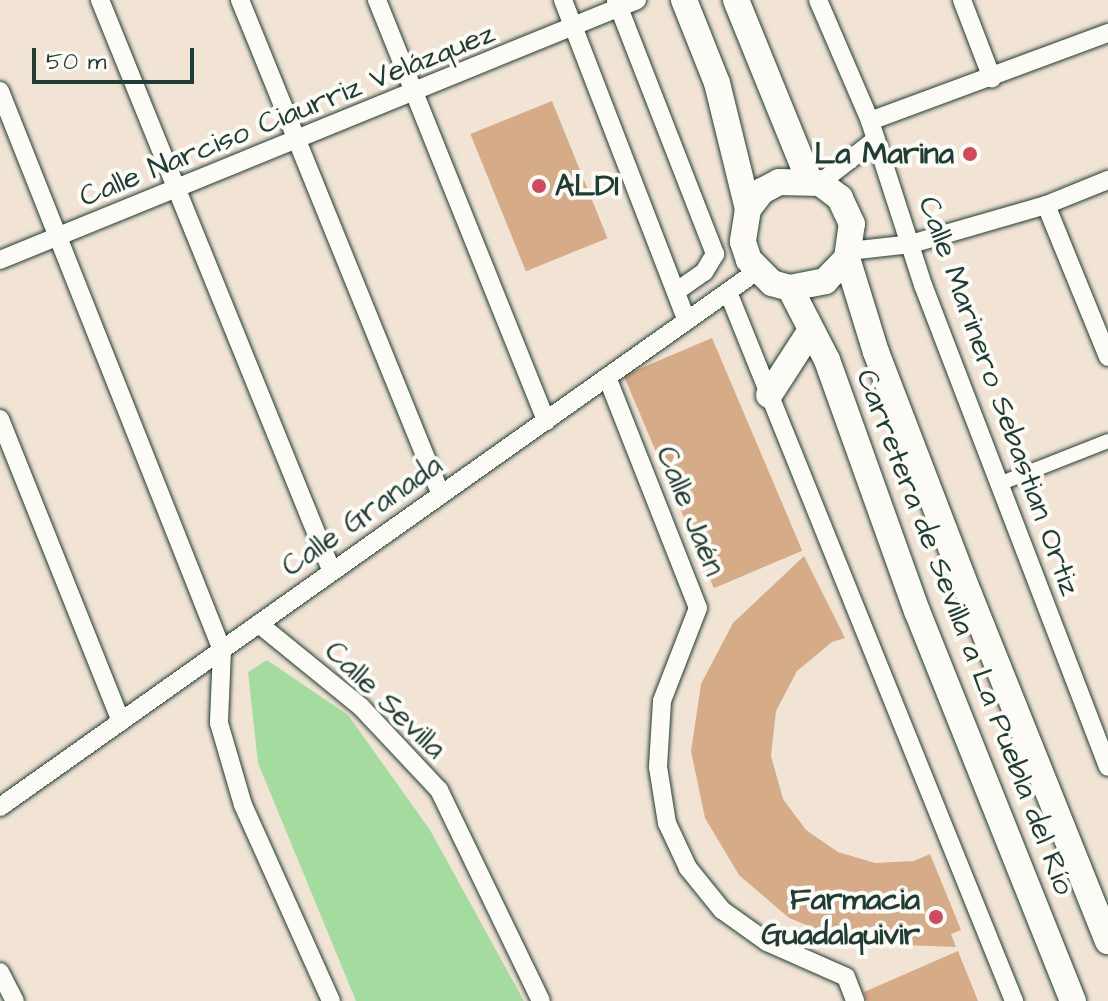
<!DOCTYPE html>
<meta charset="utf-8">
<style>
body{margin:0}
#map{position:relative;width:1108px;height:1001px;overflow:hidden;background:#f1e4d5;font-family:"Architects Daughter",sans-serif}
div>[style]{position:absolute}
.green>*{inset:0;background:#a4dca0}
.building>*{inset:0;background:#d6ab87;transform-origin:0 0}
.roads{filter:drop-shadow(0 0 2px #1f3d34) drop-shadow(0 0 2px #1f3d34)}
.pedestrian>*{height:14px;margin:-7px;padding:0 7px;transform-origin:7px;border-radius:7px;background:#fdfcf7}
.minor>*{height:18px;margin:-9px;padding:0 9px;transform-origin:9px;border-radius:9px;background:#fdfcf7}
.secondary>*{height:26px;margin:-13px;padding:0 13px;transform-origin:13px;border-radius:13px;background:#fdfcf7}
.dots>*{width:22px;height:22px;translate:-50% -50%;box-sizing:border-box;border:4px solid #fdfcf7;border-radius:50%}
span{translate:-50% -50%;white-space:nowrap;text-align:center;line-height:1.15;-webkit-text-stroke:8px #fdfcf7;paint-order:stroke}
.street-label{font-size:30px;color:#1f3d34}
.poi-label{font-size:30px;color:#1f3d34;font-weight:700}
.right{translate:-100% -50%;text-align:right}
.left{translate:0 -50%;text-align:left}
.scale{position:absolute;left:32px;top:48px;width:162px;height:36px;box-sizing:border-box;border:4px solid #1f3d34;border-top:0;padding-left:10px;font-size:24px;line-height:28px;white-space:nowrap;color:#1f3d34;-webkit-text-stroke:6px #fdfcf7;paint-order:stroke}
</style>
<div id="map">
<div class="green">
<div style="clip-path:polygon(267px 660px,348px 715px,430px 830px,524px 1001px,356px 1001px,258px 763px,248px 672px)"></div>
</div>
<div class="building">
<div style="left:552px;top:101px;width:148px;height:88px;rotate:68deg"></div>
<div style="left:712px;top:338px;width:231px;height:96px;rotate:67deg"></div>
<div style="clip-path:polygon(804px 556px,845px 638px,832px 642px,797px 671px,776px 711px,771px 756px,783px 799px,806px 830px,838px 852px,875px 863px,914px 861px,930px 854px,961px 930px,951px 934px,956px 947px,851px 943px,789px 918px,739px 875px,705px 818px,691px 751px,701px 684px,733px 623px)"></div>
<div style="clip-path:polygon(958px 951px,978px 1001px,867px 1001px,864px 992px)"></div>
</div>
<div class="roads">
<div class="pedestrian">
<div style="left:999px;top:484px;width:117px;rotate:-21.5deg"></div>
</div>
<div class="minor">
<div style="left:100px;top:0;width:617px;rotate:67.92deg"></div>
<div style="left:240px;top:0;width:534px;rotate:67.9deg"></div>
<div style="left:377px;top:0;width:454px;rotate:68.1deg"></div>
<div style="left:563px;top:0;width:344px;rotate:68.9deg"></div>
<div style="left:616px;top:0;width:273px;rotate:68.7deg"></div>
<div style="left:715px;top:254px;width:21px;rotate:121deg"></div>
<div style="left:704px;top:272px;width:33px;rotate:145deg"></div>
<div style="left:818px;top:0;width:132px;rotate:66.7deg"></div>
<div style="left:870px;top:121px;width:172px;rotate:72.1deg"></div>
<div style="left:923px;top:285px;width:516px;rotate:69deg"></div>
<div style="left:962px;top:0;width:84px;rotate:69deg"></div>
<div style="left:0;top:91px;width:601px;rotate:68.34deg"></div>
<div style="left:222px;top:650px;width:73px;rotate:92.4deg"></div>
<div style="left:219px;top:723px;width:85px;rotate:73.7deg"></div>
<div style="left:243px;top:805px;width:215px;rotate:65.8deg"></div>
<div style="left:870px;top:121px;width:254px;rotate:-20.3deg"></div>
<div style="left:820px;top:183px;width:70px;rotate:-38deg"></div>
<div style="left:1046px;top:205px;width:164px;rotate:67.8deg"></div>
<div style="left:849px;top:251px;width:62px;rotate:-6.4deg"></div>
<div style="left:911px;top:244px;width:141px;rotate:-16.1deg"></div>
<div style="left:1046px;top:205px;width:67px;rotate:-22deg"></div>
<div style="left:0;top:260px;width:688px;rotate:-22.2deg"></div>
<div style="left:728px;top:292px;width:765px;rotate:68.03deg"></div>
<div style="left:607px;top:377px;width:248px;rotate:68.5deg"></div>
<div style="left:698px;top:608px;width:100px;rotate:111.2deg"></div>
<div style="left:662px;top:701px;width:66px;rotate:93.5deg"></div>
<div style="left:658px;top:767px;width:57px;rotate:80.9deg"></div>
<div style="left:667px;top:823px;width:50px;rotate:65deg"></div>
<div style="left:688px;top:868px;width:54px;rotate:51deg"></div>
<div style="left:722px;top:910px;width:55px;rotate:35.4deg"></div>
<div style="left:767px;top:942px;width:86px;rotate:23.9deg"></div>
<div style="left:846px;top:977px;width:26px;rotate:69deg"></div>
<div style="left:0;top:419px;width:326px;rotate:68.2deg"></div>
<div style="left:259px;top:624px;width:132px;rotate:39.1deg"></div>
<div style="left:361px;top:707px;width:114px;rotate:46.8deg"></div>
<div style="left:439px;top:790px;width:234px;rotate:64.2deg"></div>
<div style="left:0;top:807px;width:928px;rotate:-35.3deg"></div>
<div style="left:0;top:972px;width:33px;rotate:63deg"></div>
</div>
<div class="secondary">
<div style="left:684px;top:0;width:89px;rotate:68.3deg"></div>
<div style="left:717px;top:83px;width:130px;rotate:76.2deg"></div>
<div style="left:748px;top:209px;width:33px;rotate:99deg"></div>
<div style="left:743px;top:242px;width:19px;rotate:72deg"></div>
<div style="left:749px;top:260px;width:33px;rotate:45deg"></div>
<div style="left:772px;top:283px;width:19px;rotate:16deg"></div>
<div style="left:790px;top:288px;width:36px;rotate:-11deg"></div>
<div style="left:825px;top:281px;width:32px;rotate:-46deg"></div>
<div style="left:847px;top:258px;width:34px;rotate:-82deg"></div>
<div style="left:852px;top:224px;width:29px;rotate:-115deg"></div>
<div style="left:840px;top:198px;width:25px;rotate:-143deg"></div>
<div style="left:820px;top:183px;width:41px;rotate:-178.6deg"></div>
<div style="left:779px;top:182px;width:19px;rotate:152deg"></div>
<div style="left:762px;top:191px;width:23px;rotate:128deg"></div>
<div style="left:736px;top:0;width:194px;rotate:67.9deg"></div>
<div style="left:847px;top:258px;width:98px;rotate:72.9deg"></div>
<div style="left:876px;top:352px;width:259px;rotate:69deg"></div>
<div style="left:969px;top:594px;width:374px;rotate:68.2deg"></div>
<div style="left:790px;top:288px;width:81px;rotate:62.8deg"></div>
<div style="left:827px;top:360px;width:267px;rotate:70.3deg"></div>
<div style="left:917px;top:611px;width:420px;rotate:68.2deg"></div>
<div style="left:769px;top:395px;width:77px;rotate:-57.1deg"></div>
</div>
</div>
<div class="dots">
<div style="left:970px;top:154px;background:#d1495b"></div>
<div style="left:539px;top:186px;background:#d1495b"></div>
<div style="left:936px;top:917px;background:#d1495b"></div>
</div>
<div class="street-label">
<span style="left:287px;top:115px;rotate:-22deg">Calle Narciso Ciaurriz Velázquez</span>
<span style="left:999px;top:396px;rotate:70deg">Calle Marinero Sebastian Ortiz</span>
<span style="left:690px;top:511px;rotate:68deg">Calle Jaén</span>
<span style="left:362px;top:516px;rotate:-35deg">Calle Granada</span>
<span style="left:965px;top:632px;rotate:69deg">Carretera de Sevilla a La Puebla del Río</span>
<span style="left:385px;top:700px;rotate:44deg">Calle Sevilla</span>
</div>
<div class="poi-label">
<span class="right" style="left:954px;top:154px">La Marina</span>
<span class="left" style="left:555px;top:186px">ALDI</span>
<span class="right" style="left:920px;top:917px">Farmacia<br>Guadalquivir</span>
</div>
<div class="scale">50 m</div>
</div>
